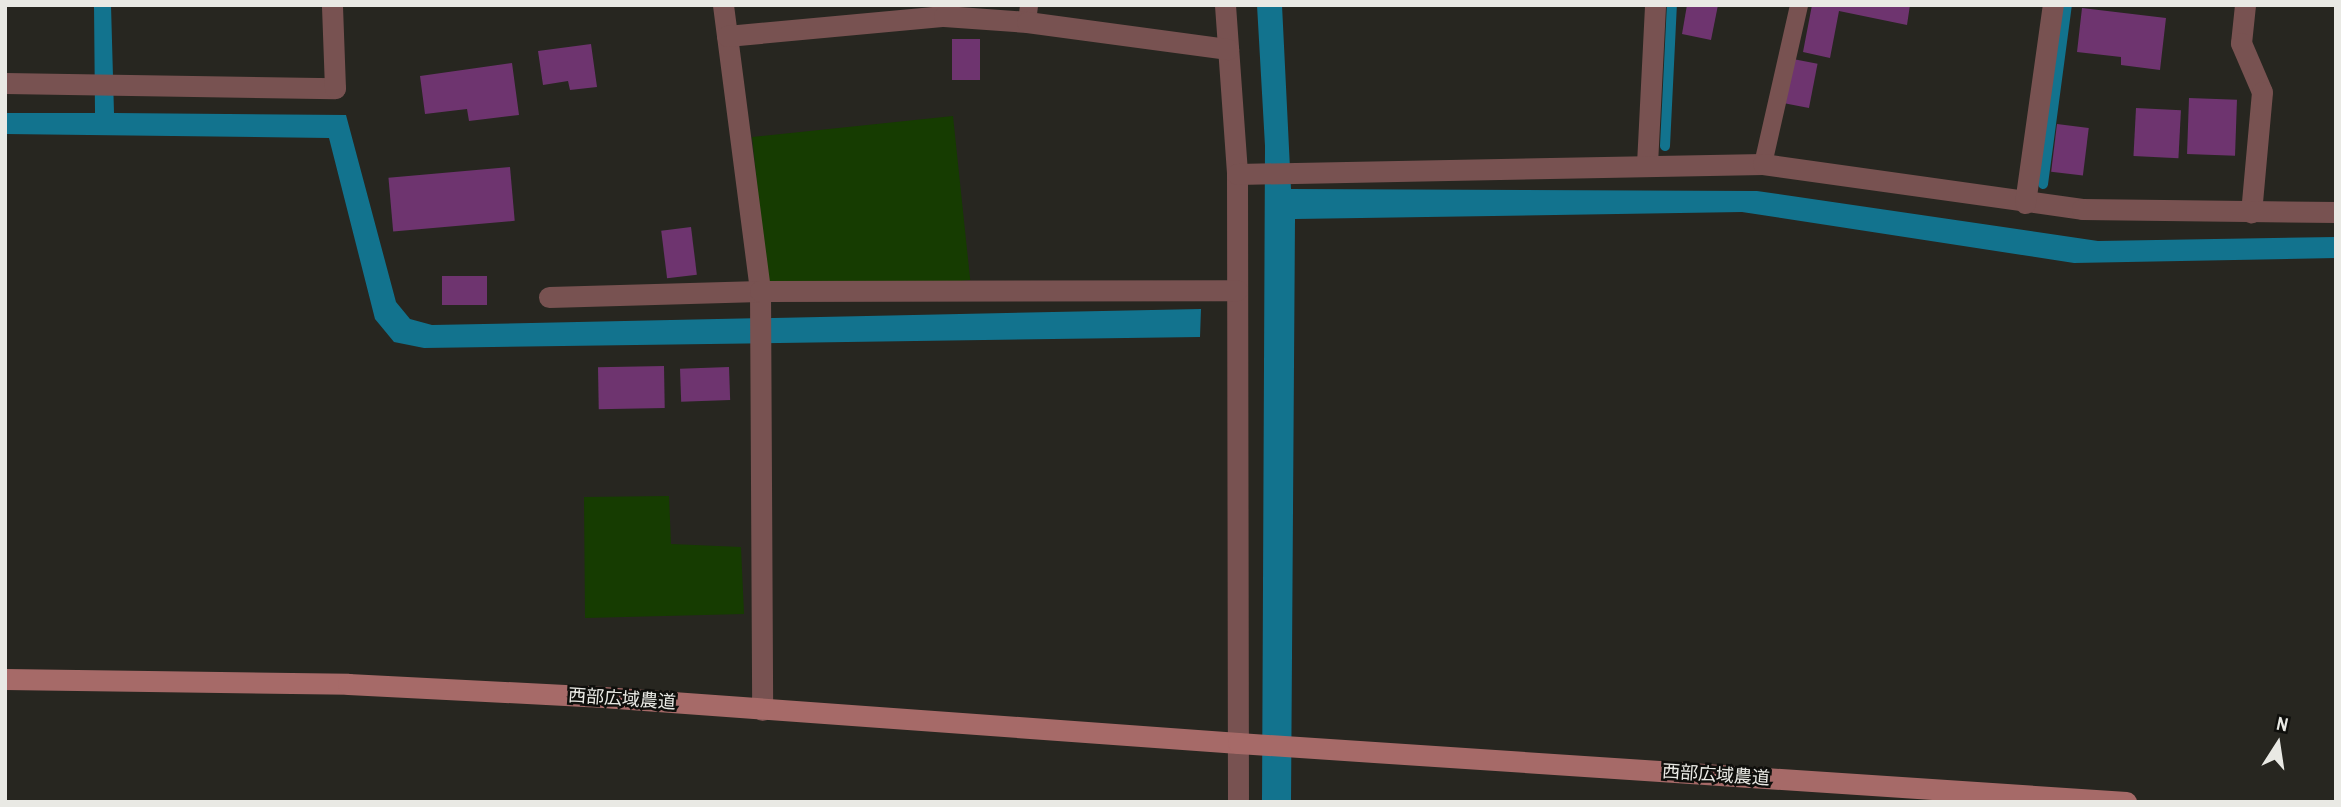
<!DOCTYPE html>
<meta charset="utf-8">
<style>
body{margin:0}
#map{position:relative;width:2341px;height:807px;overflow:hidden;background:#272620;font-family:"Archivo Narrow","Noto Sans JP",sans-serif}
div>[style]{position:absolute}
.green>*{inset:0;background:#163c01;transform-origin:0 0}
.water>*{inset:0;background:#12738e}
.stream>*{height:10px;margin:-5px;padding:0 5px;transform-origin:5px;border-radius:5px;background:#12738e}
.building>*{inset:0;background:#6e346f;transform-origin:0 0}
.lane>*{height:18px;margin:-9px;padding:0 9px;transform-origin:9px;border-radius:9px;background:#785251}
.street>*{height:21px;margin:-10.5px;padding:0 10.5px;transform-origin:10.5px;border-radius:10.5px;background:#785251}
.secondary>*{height:21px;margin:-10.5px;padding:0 10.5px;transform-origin:10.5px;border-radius:10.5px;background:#a66a68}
span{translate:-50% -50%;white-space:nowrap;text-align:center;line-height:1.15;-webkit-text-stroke:5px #0f0f0c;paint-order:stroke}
.street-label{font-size:18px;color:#e9e9e4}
.frame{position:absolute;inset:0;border:7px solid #e9e9e4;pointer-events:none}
.north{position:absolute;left:2243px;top:709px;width:70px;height:70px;-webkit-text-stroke:5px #0f0f0c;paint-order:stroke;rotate:12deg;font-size:19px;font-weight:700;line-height:28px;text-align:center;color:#e9e9e4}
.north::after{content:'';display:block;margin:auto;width:24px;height:32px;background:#e9e9e4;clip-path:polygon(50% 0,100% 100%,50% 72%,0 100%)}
</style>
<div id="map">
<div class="green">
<div style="left:953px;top:116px;width:165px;height:202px;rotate:84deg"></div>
<div style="clip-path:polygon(669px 496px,671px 544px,741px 547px,744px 614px,585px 618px,584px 497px)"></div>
</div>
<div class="water">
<div style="clip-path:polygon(94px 5px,111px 5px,114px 113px,346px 115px,396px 302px,410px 319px,432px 325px,1201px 309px,1200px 337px,424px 348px,394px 342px,375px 319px,329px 138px,5px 134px,5px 113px,95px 113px)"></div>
<div style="clip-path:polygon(1257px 5px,1282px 5px,1291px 189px,1757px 191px,2098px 241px,2336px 237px,2336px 258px,2074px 263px,1742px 212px,1295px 219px,1291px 802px,1262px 802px,1265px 146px)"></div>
</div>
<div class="stream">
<div style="left:1665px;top:146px;width:141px;rotate:-87.2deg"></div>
<div style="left:2043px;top:184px;width:181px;rotate:-82.4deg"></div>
</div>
<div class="building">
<div style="clip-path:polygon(1687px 5px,1718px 5px,1711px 40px,1682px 34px)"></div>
<div style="clip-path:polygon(1812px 5px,1910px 5px,1907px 25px,1839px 11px,1830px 58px,1803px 52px)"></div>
<div style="clip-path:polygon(2082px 8px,2166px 18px,2160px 70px,2121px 65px,2121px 57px,2077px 52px)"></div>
<div style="left:952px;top:39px;width:28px;height:41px"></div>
<div style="clip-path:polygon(591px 44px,597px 87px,570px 90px,568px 81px,543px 85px,538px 51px)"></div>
<div style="left:1793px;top:59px;width:25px;height:45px;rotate:11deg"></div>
<div style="clip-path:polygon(512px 63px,519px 115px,469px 121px,467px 109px,425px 114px,420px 76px)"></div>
<div style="left:2189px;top:98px;width:48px;height:56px;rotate:2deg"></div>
<div style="left:2136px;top:108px;width:45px;height:48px;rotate:3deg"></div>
<div style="left:2057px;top:124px;width:32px;height:48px;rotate:7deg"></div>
<div style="left:510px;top:167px;width:54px;height:122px;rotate:85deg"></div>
<div style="left:691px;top:227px;width:48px;height:30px;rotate:83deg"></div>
<div style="left:487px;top:276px;width:29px;height:45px;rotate:90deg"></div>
<div style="left:664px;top:366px;width:42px;height:66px;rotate:89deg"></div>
<div style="left:729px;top:367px;width:33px;height:49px;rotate:88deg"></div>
</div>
<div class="lane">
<div style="left:1027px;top:22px;width:17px;rotate:-83deg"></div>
<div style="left:1763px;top:164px;width:163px;rotate:-77.2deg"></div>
</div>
<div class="street">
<div style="left:723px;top:5px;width:288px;rotate:82.6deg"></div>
<div style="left:760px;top:291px;width:419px;rotate:89.7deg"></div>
<div style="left:1225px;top:5px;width:169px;rotate:85.9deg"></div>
<div style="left:1237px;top:174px;width:628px;rotate:89.91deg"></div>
<div style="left:2245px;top:5px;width:38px;rotate:96deg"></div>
<div style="left:2241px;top:43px;width:53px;rotate:66.8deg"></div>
<div style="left:2262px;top:92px;width:121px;rotate:95.2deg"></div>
<div style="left:727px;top:36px;width:218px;rotate:-5.3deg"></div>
<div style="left:944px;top:16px;width:83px;rotate:4.1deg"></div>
<div style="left:1027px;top:22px;width:203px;rotate:7.7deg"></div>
<div style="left:5px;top:83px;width:330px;rotate:0.9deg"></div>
<div style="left:335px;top:88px;width:83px;rotate:-92.1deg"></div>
<div style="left:1647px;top:164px;width:159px;rotate:-87.1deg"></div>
<div style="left:1237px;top:174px;width:526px;rotate:-1.09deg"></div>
<div style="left:1763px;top:164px;width:322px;rotate:8deg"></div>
<div style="left:2082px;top:209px;width:254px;rotate:0.7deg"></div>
<div style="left:2025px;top:203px;width:200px;rotate:-82deg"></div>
<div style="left:549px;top:297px;width:211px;rotate:-1.6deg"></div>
<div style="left:760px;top:291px;width:477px;rotate:-0.1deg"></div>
</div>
<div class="secondary">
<div style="left:5px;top:679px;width:343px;rotate:0.8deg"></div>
<div style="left:348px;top:684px;width:241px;rotate:2.9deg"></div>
<div style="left:589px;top:696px;width:651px;rotate:4.14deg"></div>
<div style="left:1238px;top:743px;width:890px;rotate:3.8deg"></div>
</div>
<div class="street-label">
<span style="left:622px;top:699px;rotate:4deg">西部広域農道</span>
<span style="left:1716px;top:775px;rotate:4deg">西部広域農道</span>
</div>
<div class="frame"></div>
<div class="north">N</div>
</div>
